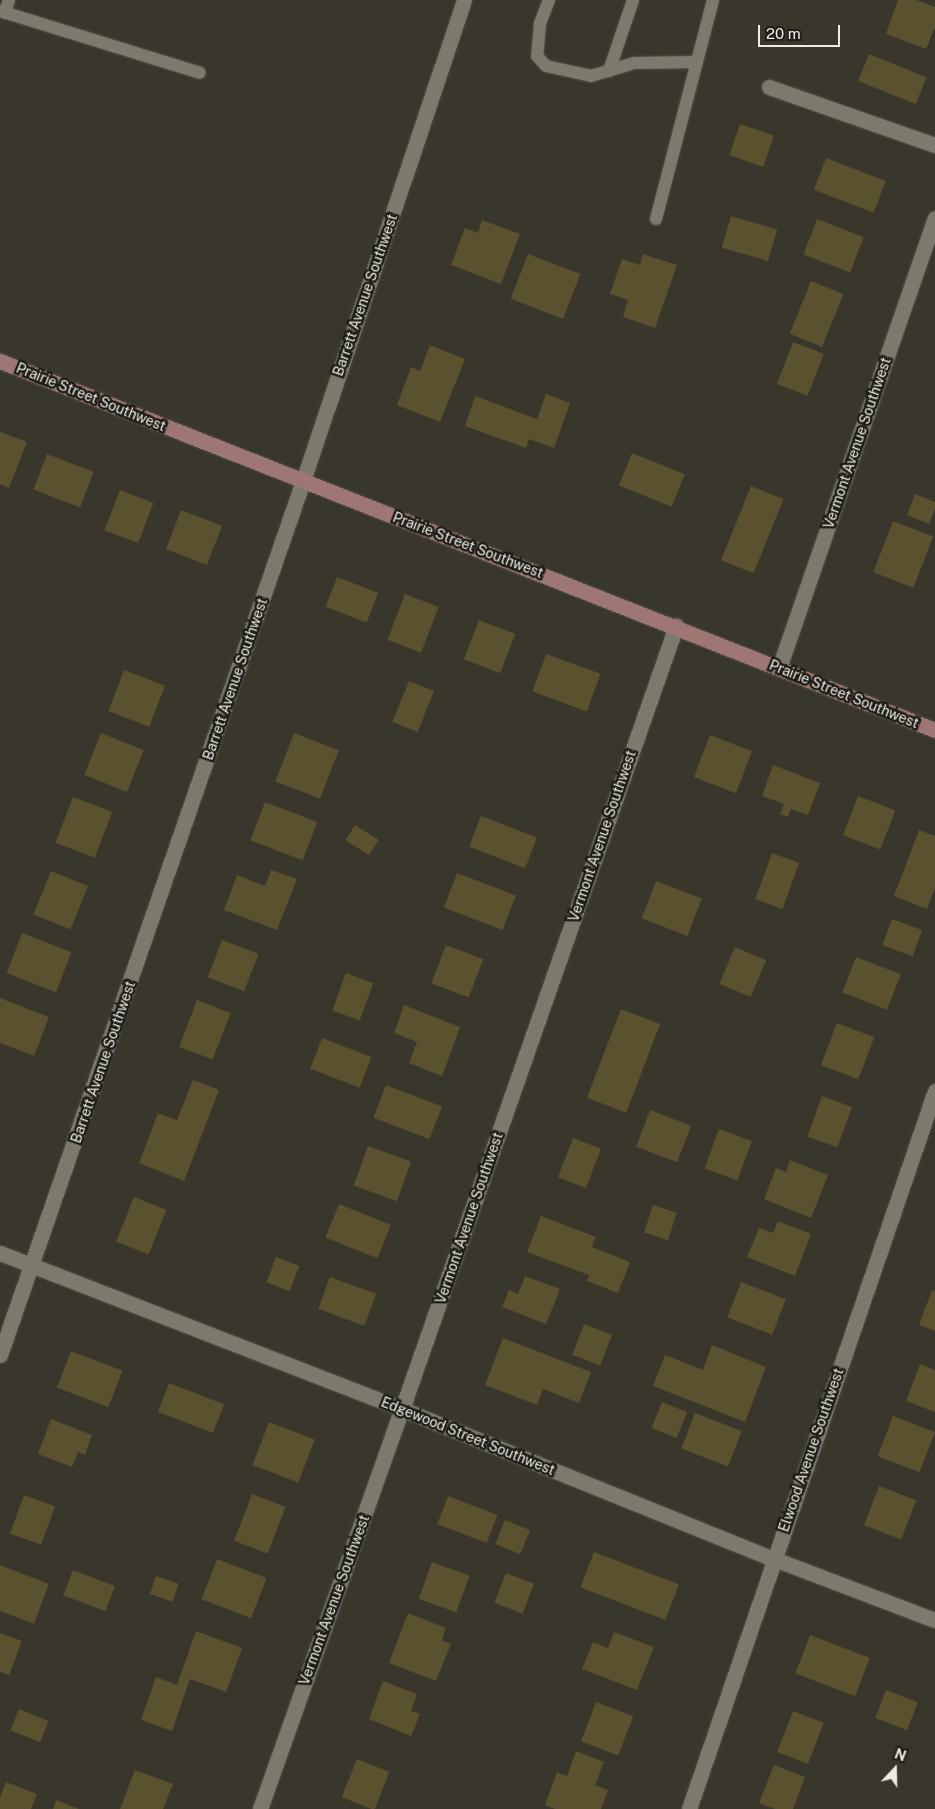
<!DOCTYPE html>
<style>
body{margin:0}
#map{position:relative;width:935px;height:1809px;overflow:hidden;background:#39362b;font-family:"Public Sans",sans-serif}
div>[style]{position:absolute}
.building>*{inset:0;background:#5a512f;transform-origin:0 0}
.roads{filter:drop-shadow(0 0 1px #555349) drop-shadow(0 0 1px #555349)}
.lane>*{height:12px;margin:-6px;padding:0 6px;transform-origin:6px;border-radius:6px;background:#7d7a6d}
.street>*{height:15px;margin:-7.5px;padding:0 7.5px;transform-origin:7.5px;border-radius:7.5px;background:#7d7a6d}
.secondary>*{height:15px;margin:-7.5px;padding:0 7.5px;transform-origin:7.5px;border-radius:7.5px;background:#9e7774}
span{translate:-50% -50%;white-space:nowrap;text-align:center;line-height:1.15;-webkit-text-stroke:5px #1f1d18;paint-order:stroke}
.street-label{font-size:14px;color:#edebe4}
.north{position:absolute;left:870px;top:1744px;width:50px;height:50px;-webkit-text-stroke:4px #1f1d18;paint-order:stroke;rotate:21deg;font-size:14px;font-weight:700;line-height:20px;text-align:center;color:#edebe4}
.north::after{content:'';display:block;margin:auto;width:18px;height:22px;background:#edebe4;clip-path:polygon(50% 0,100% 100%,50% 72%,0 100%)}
.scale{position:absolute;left:758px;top:25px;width:82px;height:22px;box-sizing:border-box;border:2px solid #edebe4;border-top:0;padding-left:6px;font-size:15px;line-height:18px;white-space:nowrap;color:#edebe4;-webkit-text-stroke:4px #1f1d18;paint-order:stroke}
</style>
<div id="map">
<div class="building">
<div style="clip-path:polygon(898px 0,916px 0,935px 7px,935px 27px,926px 49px,886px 34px)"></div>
<div style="left:869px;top:54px;width:62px;height:29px;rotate:22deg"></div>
<div style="left:740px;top:124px;width:36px;height:33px;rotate:19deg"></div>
<div style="left:826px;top:158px;width:64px;height:34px;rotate:21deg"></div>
<div style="left:731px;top:216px;width:48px;height:33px;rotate:16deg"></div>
<div style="left:817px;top:219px;width:50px;height:38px;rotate:21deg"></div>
<div style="clip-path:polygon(482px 220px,520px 234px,501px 284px,451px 265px,465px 228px,478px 233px)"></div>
<div style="left:528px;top:254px;width:56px;height:48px;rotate:21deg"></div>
<div style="clip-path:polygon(643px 254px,677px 265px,655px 328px,623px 317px,628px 300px,610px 294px,622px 259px,640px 265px)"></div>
<div style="left:811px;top:281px;width:35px;height:57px;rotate:22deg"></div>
<div style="left:793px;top:342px;width:33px;height:45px;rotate:21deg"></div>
<div style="clip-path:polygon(430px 345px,465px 359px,440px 422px,397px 405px,411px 367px,420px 371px)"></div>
<div style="clip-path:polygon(546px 394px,570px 403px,554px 448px,529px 439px,526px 448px,465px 426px,475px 396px,537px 419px)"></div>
<div style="clip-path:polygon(0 432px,27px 442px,9px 488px,0 484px)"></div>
<div style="left:632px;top:453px;width:57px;height:35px;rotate:22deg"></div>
<div style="left:47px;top:454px;width:50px;height:38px;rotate:21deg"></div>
<div style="left:751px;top:486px;width:35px;height:80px;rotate:22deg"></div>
<div style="left:120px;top:490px;width:36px;height:43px;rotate:21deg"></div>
<div style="clip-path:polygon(915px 494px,935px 502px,935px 509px,929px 524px,907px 515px)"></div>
<div style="left:181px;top:510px;width:44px;height:42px;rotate:21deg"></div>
<div style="left:893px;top:521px;width:43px;height:55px;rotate:21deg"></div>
<div style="left:337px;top:577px;width:44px;height:32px;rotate:21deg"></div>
<div style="left:405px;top:594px;width:36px;height:49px;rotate:21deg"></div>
<div style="left:479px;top:620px;width:39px;height:42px;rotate:21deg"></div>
<div style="left:546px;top:654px;width:58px;height:40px;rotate:20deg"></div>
<div style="left:124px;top:670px;width:44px;height:44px;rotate:21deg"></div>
<div style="left:409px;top:681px;width:27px;height:44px;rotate:22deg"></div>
<div style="left:101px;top:733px;width:46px;height:45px;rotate:22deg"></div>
<div style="left:294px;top:733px;width:48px;height:52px;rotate:21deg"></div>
<div style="left:710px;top:735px;width:45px;height:45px;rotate:21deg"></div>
<div style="clip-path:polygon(773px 765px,820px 783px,808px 815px,791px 809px,788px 817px,780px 814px,784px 804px,762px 796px)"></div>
<div style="left:858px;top:796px;width:40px;height:42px;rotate:21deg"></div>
<div style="left:73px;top:797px;width:42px;height:49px;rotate:21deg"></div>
<div style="left:265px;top:802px;width:56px;height:41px;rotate:21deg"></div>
<div style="left:481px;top:816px;width:60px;height:33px;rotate:21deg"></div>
<div style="left:355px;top:825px;width:28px;height:18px;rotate:32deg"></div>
<div style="clip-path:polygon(919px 830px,935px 836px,935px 888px,927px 909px,894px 896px)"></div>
<div style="left:772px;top:853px;width:29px;height:49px;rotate:20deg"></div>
<div style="clip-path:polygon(271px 870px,297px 879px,277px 930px,224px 910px,237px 875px,265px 886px)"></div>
<div style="left:51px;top:871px;width:40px;height:47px;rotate:22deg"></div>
<div style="left:457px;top:873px;width:63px;height:37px;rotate:21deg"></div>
<div style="left:656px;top:881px;width:49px;height:40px;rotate:21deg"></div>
<div style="left:892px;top:919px;width:32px;height:28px;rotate:20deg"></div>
<div style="left:22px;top:933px;width:53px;height:43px;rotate:21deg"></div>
<div style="left:222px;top:940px;width:39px;height:40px;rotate:21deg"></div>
<div style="left:446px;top:945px;width:40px;height:41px;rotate:21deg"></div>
<div style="left:735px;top:947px;width:34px;height:40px;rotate:23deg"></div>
<div style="left:856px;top:957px;width:48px;height:38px;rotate:21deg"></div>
<div style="left:346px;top:973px;width:29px;height:40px;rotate:20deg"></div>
<div style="clip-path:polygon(0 998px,49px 1017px,34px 1056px,0 1043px)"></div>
<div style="left:197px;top:1000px;width:36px;height:50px;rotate:21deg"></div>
<div style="clip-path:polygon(404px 1005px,460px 1027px,442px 1076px,409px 1063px,417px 1042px,394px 1033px)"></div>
<div style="left:621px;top:1009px;width:42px;height:95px;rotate:21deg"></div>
<div style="left:837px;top:1023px;width:40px;height:45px;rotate:21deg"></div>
<div style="left:322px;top:1038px;width:53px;height:33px;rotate:21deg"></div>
<div style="clip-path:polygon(193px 1080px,219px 1090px,184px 1181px,139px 1163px,158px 1113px,177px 1120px)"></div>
<div style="left:386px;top:1085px;width:60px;height:35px;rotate:21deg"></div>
<div style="left:822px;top:1096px;width:32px;height:43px;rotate:20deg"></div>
<div style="left:650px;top:1110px;width:44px;height:39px;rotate:21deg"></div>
<div style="left:719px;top:1129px;width:35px;height:42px;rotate:20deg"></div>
<div style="left:573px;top:1138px;width:30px;height:42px;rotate:21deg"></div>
<div style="left:368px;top:1146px;width:46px;height:42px;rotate:20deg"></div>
<div style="clip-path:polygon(790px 1160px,828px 1175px,811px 1218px,764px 1199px,776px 1168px,786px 1172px)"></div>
<div style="left:134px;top:1197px;width:35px;height:48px;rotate:22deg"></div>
<div style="left:339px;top:1204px;width:56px;height:36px;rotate:22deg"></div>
<div style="left:653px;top:1205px;width:25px;height:29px;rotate:18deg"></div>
<div style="clip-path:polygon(541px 1216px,596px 1237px,592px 1247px,630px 1262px,618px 1293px,587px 1281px,589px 1275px,527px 1252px)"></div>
<div style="clip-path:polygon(778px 1221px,811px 1234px,795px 1276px,747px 1257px,759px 1228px,773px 1233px)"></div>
<div style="left:276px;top:1257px;width:25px;height:27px;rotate:21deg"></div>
<div style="clip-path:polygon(525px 1276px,560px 1289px,546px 1324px,502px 1307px,509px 1290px,518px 1294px)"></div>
<div style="left:330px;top:1277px;width:49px;height:34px;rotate:20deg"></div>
<div style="left:741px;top:1282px;width:48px;height:38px;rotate:21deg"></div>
<div style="clip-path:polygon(932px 1290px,935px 1291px,935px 1331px,919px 1325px)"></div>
<div style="left:584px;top:1324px;width:30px;height:33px;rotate:21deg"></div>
<div style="clip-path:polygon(503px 1338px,591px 1372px,579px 1403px,543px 1389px,537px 1405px,485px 1385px)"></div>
<div style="clip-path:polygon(712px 1345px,766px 1367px,745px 1422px,653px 1386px,665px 1355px,703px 1370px)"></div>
<div style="left:71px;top:1351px;width:55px;height:39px;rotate:21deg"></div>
<div style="clip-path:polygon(920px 1364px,935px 1370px,935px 1412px,906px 1401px)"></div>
<div style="left:169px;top:1383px;width:59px;height:31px;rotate:21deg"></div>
<div style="left:662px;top:1402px;width:27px;height:28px;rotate:22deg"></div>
<div style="left:695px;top:1413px;width:50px;height:38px;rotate:21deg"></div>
<div style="left:893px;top:1416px;width:45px;height:43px;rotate:21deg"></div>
<div style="clip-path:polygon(51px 1419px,92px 1435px,85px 1455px,78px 1452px,72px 1467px,38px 1454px)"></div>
<div style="left:269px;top:1422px;width:49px;height:46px;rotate:21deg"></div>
<div style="left:879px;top:1486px;width:40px;height:42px;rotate:21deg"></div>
<div style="left:252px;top:1494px;width:36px;height:50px;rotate:21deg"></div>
<div style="left:24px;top:1495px;width:33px;height:41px;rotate:20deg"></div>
<div style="left:448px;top:1496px;width:53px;height:30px;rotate:21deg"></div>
<div style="left:505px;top:1520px;width:27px;height:26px;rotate:22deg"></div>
<div style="left:594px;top:1552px;width:91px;height:38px;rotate:21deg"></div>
<div style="left:217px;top:1559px;width:53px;height:43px;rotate:21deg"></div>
<div style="left:432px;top:1562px;width:40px;height:39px;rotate:20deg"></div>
<div style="clip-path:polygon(0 1565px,49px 1584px,34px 1624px,0 1611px)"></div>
<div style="left:73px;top:1570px;width:45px;height:27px;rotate:21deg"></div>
<div style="left:506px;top:1573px;width:30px;height:32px;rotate:21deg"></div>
<div style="left:156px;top:1576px;width:24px;height:19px;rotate:19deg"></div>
<div style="clip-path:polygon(408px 1613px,446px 1628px,442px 1640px,451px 1644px,436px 1681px,389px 1663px)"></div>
<div style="clip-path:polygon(196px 1631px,242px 1648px,226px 1692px,190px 1679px,172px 1731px,141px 1720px,156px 1677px,177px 1685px)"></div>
<div style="clip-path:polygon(614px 1632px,654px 1647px,637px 1690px,582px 1669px,593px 1642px,608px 1648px)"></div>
<div style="clip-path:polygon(0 1633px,22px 1641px,9px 1675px,0 1672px)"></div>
<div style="left:810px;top:1635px;width:64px;height:41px;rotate:21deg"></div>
<div style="clip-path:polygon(383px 1681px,417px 1694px,411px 1711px,420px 1714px,411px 1736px,369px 1719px)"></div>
<div style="left:886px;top:1690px;width:34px;height:30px;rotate:21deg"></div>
<div style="left:596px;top:1702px;width:40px;height:42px;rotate:21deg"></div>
<div style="left:19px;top:1709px;width:32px;height:23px;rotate:22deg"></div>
<div style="left:793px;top:1711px;width:33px;height:44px;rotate:21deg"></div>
<div style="clip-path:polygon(576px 1751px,604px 1762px,595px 1785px,608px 1790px,601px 1809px,555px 1809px,545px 1805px,557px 1772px,567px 1776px)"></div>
<div style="left:357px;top:1759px;width:35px;height:41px;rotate:22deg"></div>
<div style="clip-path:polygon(774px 1765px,805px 1777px,793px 1809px,775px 1809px,759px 1803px)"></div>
<div style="clip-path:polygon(135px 1770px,173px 1784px,163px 1809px,120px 1809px)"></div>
<div style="clip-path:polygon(6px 1782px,37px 1794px,31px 1809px,0 1809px,0 1797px)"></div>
<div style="clip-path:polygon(56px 1800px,79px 1809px,53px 1809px)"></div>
</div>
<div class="roads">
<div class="lane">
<div style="left:549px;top:0;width:26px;rotate:111deg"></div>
<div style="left:540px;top:24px;width:32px;rotate:95deg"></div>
<div style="left:537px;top:56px;width:13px;rotate:48deg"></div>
<div style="left:546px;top:66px;width:46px;rotate:12.5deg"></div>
<div style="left:591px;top:76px;width:45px;rotate:-16.8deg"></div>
<div style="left:634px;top:63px;width:63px;rotate:-0.9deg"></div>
<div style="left:0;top:11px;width:209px;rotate:17.2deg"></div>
<div style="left:5px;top:13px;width:14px;rotate:-73deg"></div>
<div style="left:609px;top:71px;width:75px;rotate:-71.3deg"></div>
<div style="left:656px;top:219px;width:226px;rotate:-75.4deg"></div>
</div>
<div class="street">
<div style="left:769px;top:87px;width:176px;rotate:19.3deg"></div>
<div style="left:779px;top:668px;width:476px;rotate:-70.9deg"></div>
<div style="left:0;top:1253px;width:431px;rotate:21.2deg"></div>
<div style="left:402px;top:1409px;width:401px;rotate:22deg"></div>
<div style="left:774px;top:1559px;width:172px;rotate:20.8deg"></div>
<div style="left:0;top:1355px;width:925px;rotate:-70.88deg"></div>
<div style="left:303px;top:481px;width:507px;rotate:-71.49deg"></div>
<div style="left:260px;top:1809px;width:424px;rotate:-70.5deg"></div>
<div style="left:402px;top:1409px;width:830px;rotate:-70.71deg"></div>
<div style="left:689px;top:1809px;width:759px;rotate:-71.09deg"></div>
</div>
<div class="secondary">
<div style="left:0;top:361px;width:1005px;rotate:21.54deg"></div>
</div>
</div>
<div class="street-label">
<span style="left:365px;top:295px;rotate:-71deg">Barrett Avenue Southwest</span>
<span style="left:91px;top:397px;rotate:22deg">Prairie Street Southwest</span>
<span style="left:857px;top:443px;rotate:-71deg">Vermont Avenue Southwest</span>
<span style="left:468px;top:545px;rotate:21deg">Prairie Street Southwest</span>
<span style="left:235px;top:679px;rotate:-71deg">Barrett Avenue Southwest</span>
<span style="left:844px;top:694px;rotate:22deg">Prairie Street Southwest</span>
<span style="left:602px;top:836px;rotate:-71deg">Vermont Avenue Southwest</span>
<span style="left:103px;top:1062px;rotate:-71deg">Barrett Avenue Southwest</span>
<span style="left:469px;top:1218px;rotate:-71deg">Vermont Avenue Southwest</span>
<span style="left:468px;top:1436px;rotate:22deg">Edgewood Street Southwest</span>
<span style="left:811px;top:1450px;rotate:-71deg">Elwood Avenue Southwest</span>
<span style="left:334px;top:1600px;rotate:-70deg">Vermont Avenue Southwest</span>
</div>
<div class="north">N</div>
<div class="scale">20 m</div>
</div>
